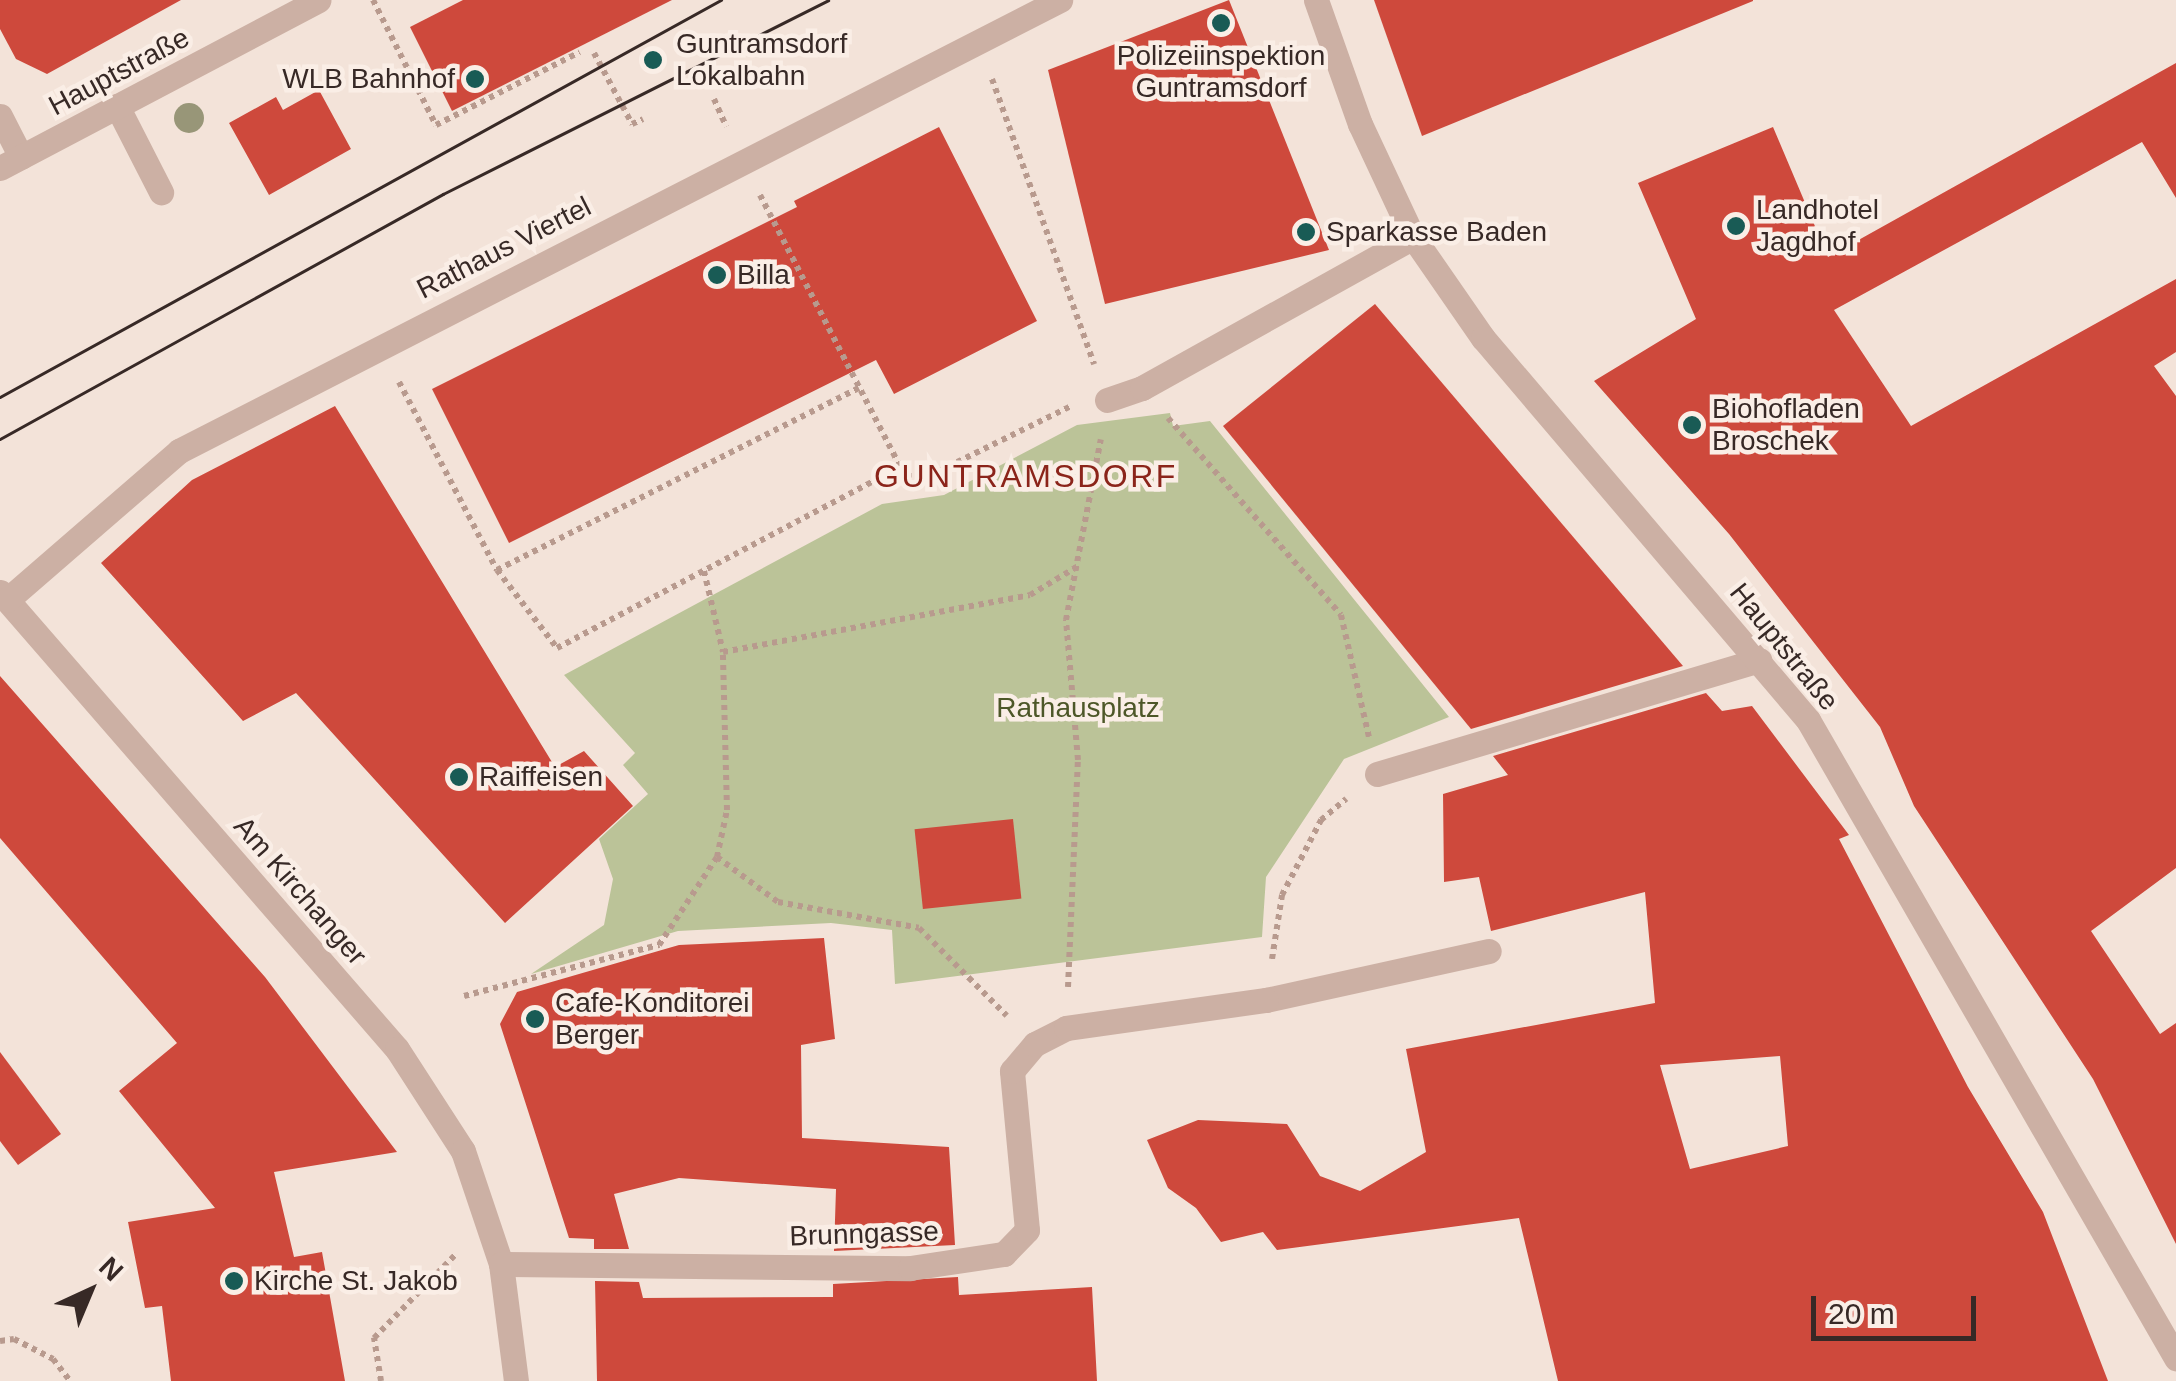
<!DOCTYPE html>
<meta charset="utf-8">
<style>
body{margin:0}
#map{position:relative;width:2176px;height:1381px;overflow:hidden;background:#f3e3d9;font-family:Arial,sans-serif}
div>[style]{position:absolute}
.green>*{inset:0;background:#bbc398}
.building>*{inset:0;background:#ce493c;transform-origin:0 0}
.path>*{height:6px;margin-top:-3px;transform-origin:0;background:repeating-linear-gradient(90deg,#b89a8e 0 5px,transparent 0 10px)}
.service>*{height:25px;margin:-12.5px;padding:0 12.5px;transform-origin:12.5px;border-radius:12.5px;background:#ccb0a4}
.minor>*{height:25px;margin:-12.5px;padding:0 12.5px;transform-origin:12.5px;border-radius:12.5px;background:#ccb0a4}
.tertiary>*{height:25px;margin:-12.5px;padding:0 12.5px;transform-origin:12.5px;border-radius:12.5px;background:#ccb0a4}
.tram>*{height:2.5px;margin:-1.25px;padding:0 1.25px;transform-origin:1.25px;border-radius:1.25px;background:#372926}
.trees>*{width:30px;height:30px;margin:-15px;border-radius:50%;background:#989678}
.dots>*{width:28px;height:28px;translate:-50% -50%;box-sizing:border-box;border:5px solid #faeee6;border-radius:50%}
span{translate:-50% -50%;white-space:nowrap;text-align:center;line-height:1.15;-webkit-text-stroke:9px #faeee6;paint-order:stroke}
.poi-label{font-size:28px;color:#372926}
.left{translate:0 -50%;text-align:left}
.right{translate:-100% -50%;text-align:right}
.street-label{font-size:28px;color:#372926}
.park-label{font-size:28px;color:#4d5728}
.quarter-label{font-size:32px;color:#8b241a;letter-spacing:2.5px}
.north{position:absolute;left:40px;top:1241px;width:100px;height:100px;-webkit-text-stroke:8px #faeee6;paint-order:stroke;rotate:44deg;font-size:28px;font-weight:700;line-height:40px;text-align:center;color:#372926}
.north::after{content:'';display:block;margin:auto;width:35px;height:45px;background:#372926;clip-path:polygon(50% 0,100% 100%,50% 72%,0 100%)}
.scale{position:absolute;left:1811px;top:1296px;width:165px;height:45px;box-sizing:border-box;border:5px solid #372926;border-top:0;padding-left:12px;font-size:30px;line-height:35px;white-space:nowrap;color:#372926;-webkit-text-stroke:8px #faeee6;paint-order:stroke}
</style>
<div id="map">
<div class="green">
<div style="clip-path:polygon(1170px 413px,1173px 426px,1210px 421px,1449px 717px,1344px 759px,1266px 877px,1262px 937px,895px 984px,892px 930px,831px 923px,678px 931px,531px 974px,604px 925px,613px 879px,599px 839px,648px 794px,623px 765px,635px 753px,564px 675px,882px 504px,944px 495px,1077px 425px)"></div>
</div>
<div class="building">
<div style="clip-path:polygon(0 0,181px 0,47px 74px,16px 59px,0 29px)"></div>
<div style="clip-path:polygon(463px 0,672px 0,452px 111px,410px 27px)"></div>
<div style="clip-path:polygon(1229px 0,1329px 250px,1105px 304px,1048px 70px)"></div>
<div style="clip-path:polygon(1374px 0,1753px 0,1753px 1px,1422px 136px)"></div>
<div style="clip-path:polygon(2176px 63px,2176px 198px,2142px 142px,1834px 310px,1911px 426px,2176px 279px,2176px 352px,2154px 366px,2176px 396px,2176px 868px,2091px 931px,2160px 1034px,2176px 1023px,2176px 1244px,2093px 1079px,1914px 806px,1880px 727px,1729px 534px,1594px 381px,1696px 319px,1638px 183px,1773px 127px,1828px 257px)"></div>
<div style="clip-path:polygon(319px 90px,351px 149px,269px 195px,229px 123px,276px 97px,283px 110px)"></div>
<div style="clip-path:polygon(939px 127px,1037px 321px,894px 394px,876px 360px,509px 543px,432px 389px,797px 207px,794px 201px)"></div>
<div style="clip-path:polygon(1375px 304px,1683px 666px,1471px 729px,1223px 426px)"></div>
<div style="clip-path:polygon(335px 406px,555px 767px,584px 751px,633px 806px,505px 923px,296px 693px,243px 721px,101px 563px,192px 480px)"></div>
<div style="clip-path:polygon(0 676px,265px 977px,397px 1152px,274px 1172px,294px 1257px,322px 1252px,345px 1381px,171px 1381px,162px 1306px,145px 1308px,128px 1222px,215px 1208px,119px 1091px,177px 1043px,0 838px)"></div>
<div style="clip-path:polygon(evenodd,1706px 693px,1722px 711px,1752px 706px,1849px 835px,1839px 839px,1968px 1087px,2043px 1212px,2108px 1381px,1558px 1381px,1519px 1218px,1277px 1250px,1263px 1232px,1221px 1242px,1196px 1208px,1168px 1188px,1147px 1140px,1198px 1120px,1287px 1124px,1320px 1176px,1360px 1191px,1426px 1152px,1406px 1049px,1655px 1003px,1645px 892px,1491px 931px,1479px 877px,1444px 882px,1443px 794px,1508px 775px,1493px 756px,1706px 693px,1780px 1056px,1788px 1146px,1690px 1169px,1660px 1065px,1780px 1056px)"></div>
<div style="left:1013px;top:819px;width:80px;height:99px;rotate:84deg"></div>
<div style="clip-path:polygon(824px 938px,835px 1039px,801px 1045px,802px 1138px,949px 1147px,955px 1245px,834px 1251px,836px 1189px,679px 1178px,614px 1194px,629px 1249px,594px 1249px,594px 1239px,569px 1238px,500px 1024px,517px 992px,679px 945px)"></div>
<div style="clip-path:polygon(0 1052px,61px 1134px,18px 1165px,0 1141px)"></div>
<div style="clip-path:polygon(958px 1277px,959px 1295px,1092px 1287px,1097px 1381px,597px 1381px,595px 1281px,639px 1282px,643px 1298px,833px 1297px,833px 1284px)"></div>
</div>
<div class="path">
<div style="left:373px;top:0;width:140px;rotate:63.3deg"></div>
<div style="left:436px;top:125px;width:161px;rotate:-26.9deg"></div>
<div style="left:594px;top:53px;width:81px;rotate:61.8deg"></div>
<div style="left:632px;top:124px;width:12px;rotate:-24deg"></div>
<div style="left:992px;top:79px;width:303px;rotate:70.3deg"></div>
<div style="left:714px;top:99px;width:30px;rotate:66deg"></div>
<div style="left:760px;top:195px;width:316px;rotate:62.7deg"></div>
<div style="left:399px;top:382px;width:212px;rotate:62.5deg"></div>
<div style="left:497px;top:570px;width:98px;rotate:52.4deg"></div>
<div style="left:557px;top:648px;width:362px;rotate:-27.8deg"></div>
<div style="left:877px;top:479px;width:63px;rotate:-7.4deg"></div>
<div style="left:939px;top:471px;width:147px;rotate:-26.2deg"></div>
<div style="left:1168px;top:418px;width:262px;rotate:48.7deg"></div>
<div style="left:1341px;top:615px;width:125px;rotate:77.1deg"></div>
<div style="left:497px;top:570px;width:405px;rotate:-26.7deg"></div>
<div style="left:704px;top:571px;width:83px;rotate:76.8deg"></div>
<div style="left:717px;top:857px;width:76px;rotate:36.4deg"></div>
<div style="left:778px;top:902px;width:143px;rotate:10.4deg"></div>
<div style="left:919px;top:928px;width:124px;rotate:45deg"></div>
<div style="left:1272px;top:959px;width:65px;rotate:-81.1deg"></div>
<div style="left:1282px;top:895px;width:85px;rotate:-62.5deg"></div>
<div style="left:1321px;top:820px;width:33px;rotate:-40deg"></div>
<div style="left:1068px;top:987px;width:227px;rotate:-87.5deg"></div>
<div style="left:1078px;top:760px;width:141px;rotate:-94.9deg"></div>
<div style="left:1066px;top:620px;width:184px;rotate:-79.1deg"></div>
<div style="left:464px;top:996px;width:202px;rotate:-14.7deg"></div>
<div style="left:659px;top:945px;width:105px;rotate:-56.6deg"></div>
<div style="left:717px;top:857px;width:48px;rotate:-78deg"></div>
<div style="left:727px;top:810px;width:158px;rotate:-91.5deg"></div>
<div style="left:723px;top:652px;width:312px;rotate:-10.5deg"></div>
<div style="left:1030px;top:595px;width:58px;rotate:-31deg"></div>
<div style="left:0;top:1341px;width:14px;rotate:-8deg"></div>
<div style="left:14px;top:1339px;width:44px;rotate:27.1deg"></div>
<div style="left:53px;top:1359px;width:28px;rotate:52deg"></div>
<div style="left:381px;top:1381px;width:44px;rotate:-99.2deg"></div>
<div style="left:374px;top:1338px;width:116px;rotate:-45.7deg"></div>
</div>
<div class="service">
<div style="left:117px;top:106px;width:97px;rotate:62.9deg"></div>
<div style="left:1107px;top:400px;width:37px;rotate:-19deg"></div>
<div style="left:1142px;top:388px;width:310px;rotate:-29.1deg"></div>
<div style="left:1377px;top:774px;width:399px;rotate:-16.6deg"></div>
<div style="left:1266px;top:1000px;width:228px;rotate:-12.4deg"></div>
</div>
<div class="minor">
<div style="left:0;top:116px;width:46px;rotate:62.9deg"></div>
<div style="left:0;top:592px;width:605px;rotate:49.02deg"></div>
<div style="left:397px;top:1049px;width:121px;rotate:57.1deg"></div>
<div style="left:463px;top:1151px;width:119px;rotate:71.4deg"></div>
<div style="left:501px;top:1264px;width:118px;rotate:82.7deg"></div>
<div style="left:7px;top:600px;width:228px;rotate:-40.9deg"></div>
<div style="left:179px;top:451px;width:990px;rotate:-27.11deg"></div>
<div style="left:501px;top:1264px;width:409px;rotate:0.6deg"></div>
<div style="left:910px;top:1268px;width:95px;rotate:-8.5deg"></div>
<div style="left:1004px;top:1254px;width:33px;rotate:-46deg"></div>
<div style="left:1027px;top:1230px;width:160px;rotate:-95.4deg"></div>
<div style="left:1012px;top:1071px;width:35px;rotate:-50deg"></div>
<div style="left:1035px;top:1044px;width:35px;rotate:-27deg"></div>
<div style="left:1066px;top:1028px;width:202px;rotate:-8deg"></div>
</div>
<div class="tertiary">
<div style="left:1316px;top:0;width:132px;rotate:70.5deg"></div>
<div style="left:1360px;top:124px;width:125px;rotate:64.9deg"></div>
<div style="left:1413px;top:237px;width:123px;rotate:55.3deg"></div>
<div style="left:1483px;top:338px;width:502px;rotate:49.61deg"></div>
<div style="left:1808px;top:720px;width:737px;rotate:60.02deg"></div>
<div style="left:0;top:168px;width:360px;rotate:-27.8deg"></div>
</div>
<div class="tram">
<div style="left:0;top:397px;width:823px;rotate:-28.84deg"></div>
<div style="left:0;top:439px;width:506px;rotate:-28.94deg"></div>
<div style="left:443px;top:194px;width:431px;rotate:-26.7deg"></div>
</div>
<div class="trees">
<div style="left:189px;top:118px"></div>
</div>
<div class="dots">
<div style="left:1221px;top:23px;background:#195b55"></div>
<div style="left:653px;top:60px;background:#195b55"></div>
<div style="left:475px;top:79px;background:#195b55"></div>
<div style="left:1736px;top:226px;background:#195b55"></div>
<div style="left:1306px;top:232px;background:#195b55"></div>
<div style="left:717px;top:275px;background:#195b55"></div>
<div style="left:1692px;top:425px;background:#195b55"></div>
<div style="left:459px;top:777px;background:#195b55"></div>
<div style="left:535px;top:1019px;background:#195b55"></div>
<div style="left:234px;top:1281px;background:#195b55"></div>
</div>
<div class="poi-label">
<span class="left" style="left:676px;top:60px">Guntramsdorf<br>Lokalbahn</span>
<span style="left:1221px;top:72px">Polizeiinspektion<br>Guntramsdorf</span>
<span class="right" style="left:455px;top:79px">WLB Bahnhof</span>
<span class="left" style="left:1756px;top:226px">Landhotel<br>Jagdhof</span>
<span class="left" style="left:1326px;top:232px">Sparkasse Baden</span>
<span class="left" style="left:737px;top:275px">Billa</span>
<span class="left" style="left:1712px;top:425px">Biohofladen<br>Broschek</span>
<span class="left" style="left:479px;top:777px">Raiffeisen</span>
<span class="left" style="left:555px;top:1019px">Cafe-Konditorei<br>Berger</span>
<span class="left" style="left:254px;top:1281px">Kirche St. Jakob</span>
</div>
<div class="street-label">
<span style="left:119px;top:72px;rotate:-28deg">Hauptstraße</span>
<span style="left:504px;top:248px;rotate:-27deg">Rathaus Viertel</span>
<span style="left:1784px;top:647px;rotate:51deg">Hauptstraße</span>
<span style="left:300px;top:891px;rotate:49deg">Am Kirchanger</span>
<span style="left:864px;top:1234px;rotate:-2deg">Brunngasse</span>
</div>
<div class="park-label">
<span style="left:1078px;top:708px">Rathausplatz</span>
</div>
<div class="quarter-label">
<span style="left:1026px;top:476px">GUNTRAMSDORF</span>
</div>
<div class="north">N</div>
<div class="scale">20 m</div>
</div>
